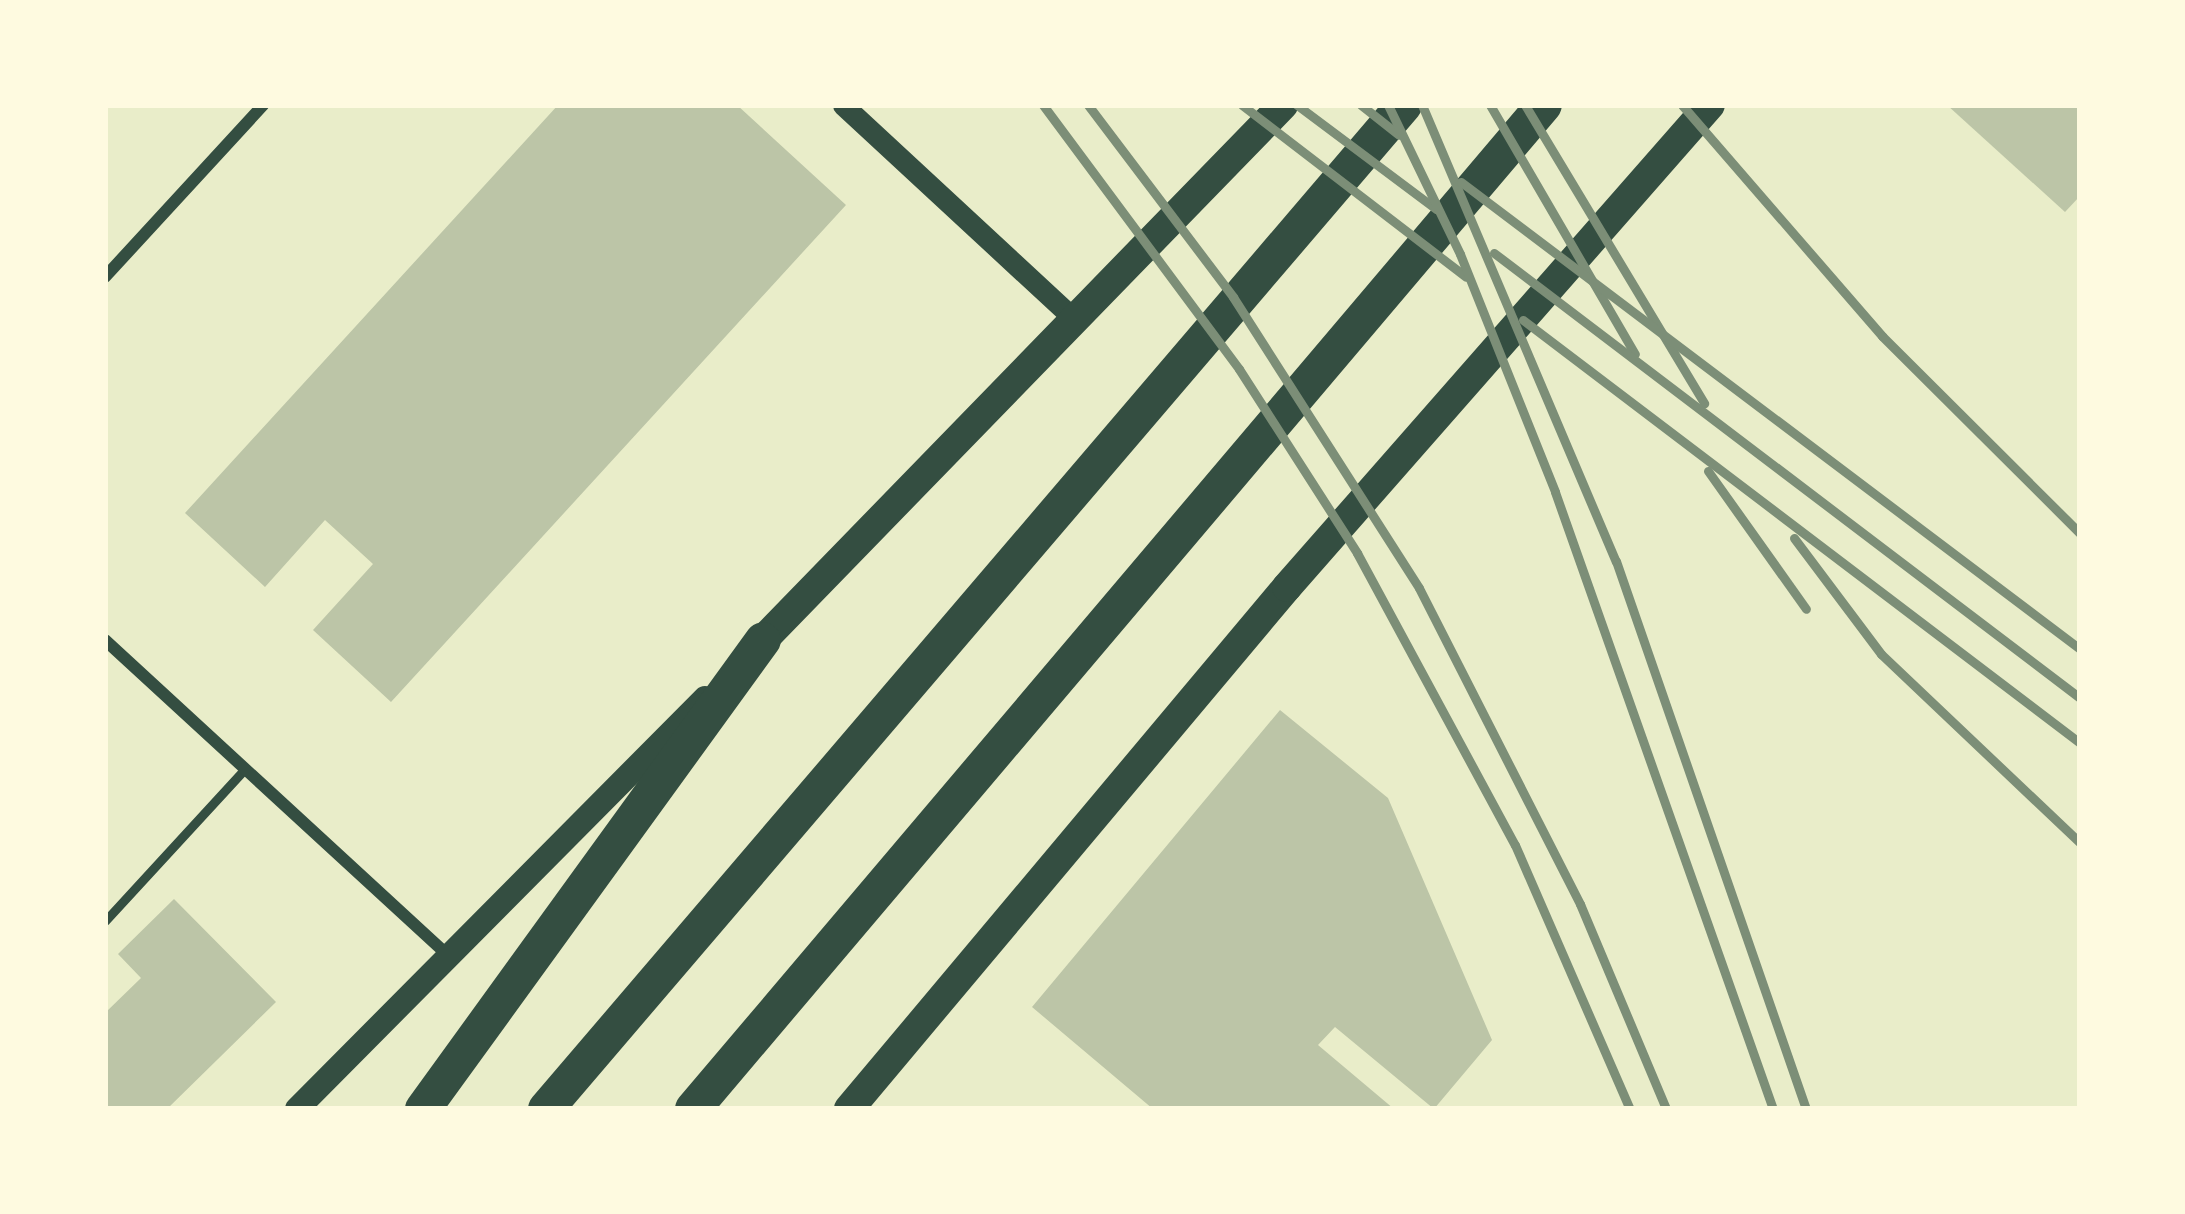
<!DOCTYPE html>
<style>
body{margin:0}
#map{position:relative;width:2185px;height:1214px;overflow:hidden;background:#e9edc9;font-family:"Space Grotesk",sans-serif}
div>[style]{position:absolute}
.building>*{inset:0;background:#bcc5a7}
.service>*{height:9px;margin:-4.5px;padding:0 4.5px;transform-origin:4.5px;border-radius:4.5px;background:#344e41}
.minor>*{height:12px;margin:-6px;padding:0 6px;transform-origin:6px;border-radius:6px;background:#344e41}
.tertiary>*{height:21px;margin:-10.5px;padding:0 10.5px;transform-origin:10.5px;border-radius:10.5px;background:#344e41}
.secondary>*{height:24px;margin:-12px;padding:0 12px;transform-origin:12px;border-radius:12px;background:#344e41}
.primary>*{height:30px;margin:-15px;padding:0 15px;transform-origin:15px;border-radius:15px;background:#344e41}
.motorway>*{height:36px;margin:-18px;padding:0 18px;transform-origin:18px;border-radius:18px;background:#344e41}
.rail>*{height:9px;margin:-4.5px;padding:0 4.5px;transform-origin:4.5px;border-radius:4.5px;background:#7c8e77}
span{translate:-50% -50%;white-space:nowrap;text-align:center;line-height:1.15;-webkit-text-stroke:10px #fefae0;paint-order:stroke}
.frame{position:absolute;inset:0;border:108px solid #fefae0;pointer-events:none}
</style>
<div id="map">
<div class="building">
<div style="clip-path:polygon(558px 105px,737px 105px,846px 205px,391px 702px,313px 630px,373px 564px,325px 520px,265px 587px,185px 513px)"></div>
<div style="clip-path:polygon(1947px 105px,2080px 105px,2080px 196px,2065px 212px)"></div>
<div style="clip-path:polygon(1280px 710px,1388px 798px,1492px 1040px,1434px 1109px,1335px 1027px,1318px 1045px,1394px 1109px,1153px 1109px,1032px 1007px)"></div>
<div style="clip-path:polygon(174px 899px,276px 1002px,167px 1109px,105px 1109px,105px 1013px,141px 978px,118px 954px)"></div>
</div>
<div class="service">
<div style="left:105px;top:921px;width:207px;rotate:-47.4deg"></div>
</div>
<div class="minor">
<div style="left:105px;top:277px;width:234px;rotate:-47.4deg"></div>
<div style="left:105px;top:640px;width:466px;rotate:42.6deg"></div>
</div>
<div class="tertiary">
<div style="left:843px;top:105px;width:313px;rotate:42.8deg"></div>
</div>
<div class="secondary">
<div style="left:297px;top:1109px;width:579px;rotate:-45.21deg"></div>
</div>
<div class="primary">
<div style="left:763px;top:640px;width:746px;rotate:-45.81deg"></div>
<div style="left:849px;top:1109px;width:681px;rotate:-50deg"></div>
<div style="left:1287px;top:587px;width:641px;rotate:-48.73deg"></div>
</div>
<div class="motorway">
<div style="left:423px;top:1109px;width:579px;rotate:-54.06deg"></div>
<div style="left:546px;top:1109px;width:1321px;rotate:-49.48deg"></div>
<div style="left:693px;top:1109px;width:1316px;rotate:-49.72deg"></div>
</div>
<div class="rail">
<div style="left:1043px;top:105px;width:329px;rotate:53.4deg"></div>
<div style="left:1239px;top:369px;width:219px;rotate:57.3deg"></div>
<div style="left:1357px;top:553px;width:332px;rotate:61.6deg"></div>
<div style="left:1515px;top:845px;width:288px;rotate:66.5deg"></div>
<div style="left:1088px;top:105px;width:241px;rotate:52.9deg"></div>
<div style="left:1233px;top:297px;width:345px;rotate:57.4deg"></div>
<div style="left:1419px;top:588px;width:355px;rotate:63deg"></div>
<div style="left:1580px;top:904px;width:222px;rotate:67.2deg"></div>
<div style="left:1242px;top:105px;width:282px;rotate:37.5deg"></div>
<div style="left:1297px;top:105px;width:174px;rotate:36.8deg"></div>
<div style="left:1361px;top:105px;width:48px;rotate:38.3deg"></div>
<div style="left:1388px;top:105px;width:165px;rotate:64.2deg"></div>
<div style="left:1460px;top:254px;width:256px;rotate:68.2deg"></div>
<div style="left:1555px;top:492px;width:654px;rotate:70.54deg"></div>
<div style="left:1422px;top:105px;width:496px;rotate:67deg"></div>
<div style="left:1616px;top:561px;width:580px;rotate:70.88deg"></div>
<div style="left:1490px;top:105px;width:288px;rotate:59.8deg"></div>
<div style="left:1525px;top:105px;width:348px;rotate:59deg"></div>
<div style="left:1682px;top:105px;width:306px;rotate:49.1deg"></div>
<div style="left:1882px;top:336px;width:279px;rotate:44.9deg"></div>
<div style="left:1461px;top:182px;width:775px;rotate:37.03deg"></div>
<div style="left:1494px;top:253px;width:736px;rotate:37.21deg"></div>
<div style="left:1523px;top:320px;width:699px;rotate:37.21deg"></div>
<div style="left:1708px;top:471px;width:169px;rotate:54.6deg"></div>
<div style="left:1794px;top:538px;width:145px;rotate:53.1deg"></div>
<div style="left:1881px;top:654px;width:274px;rotate:43.5deg"></div>
</div>
<div class="frame"></div>
</div>
